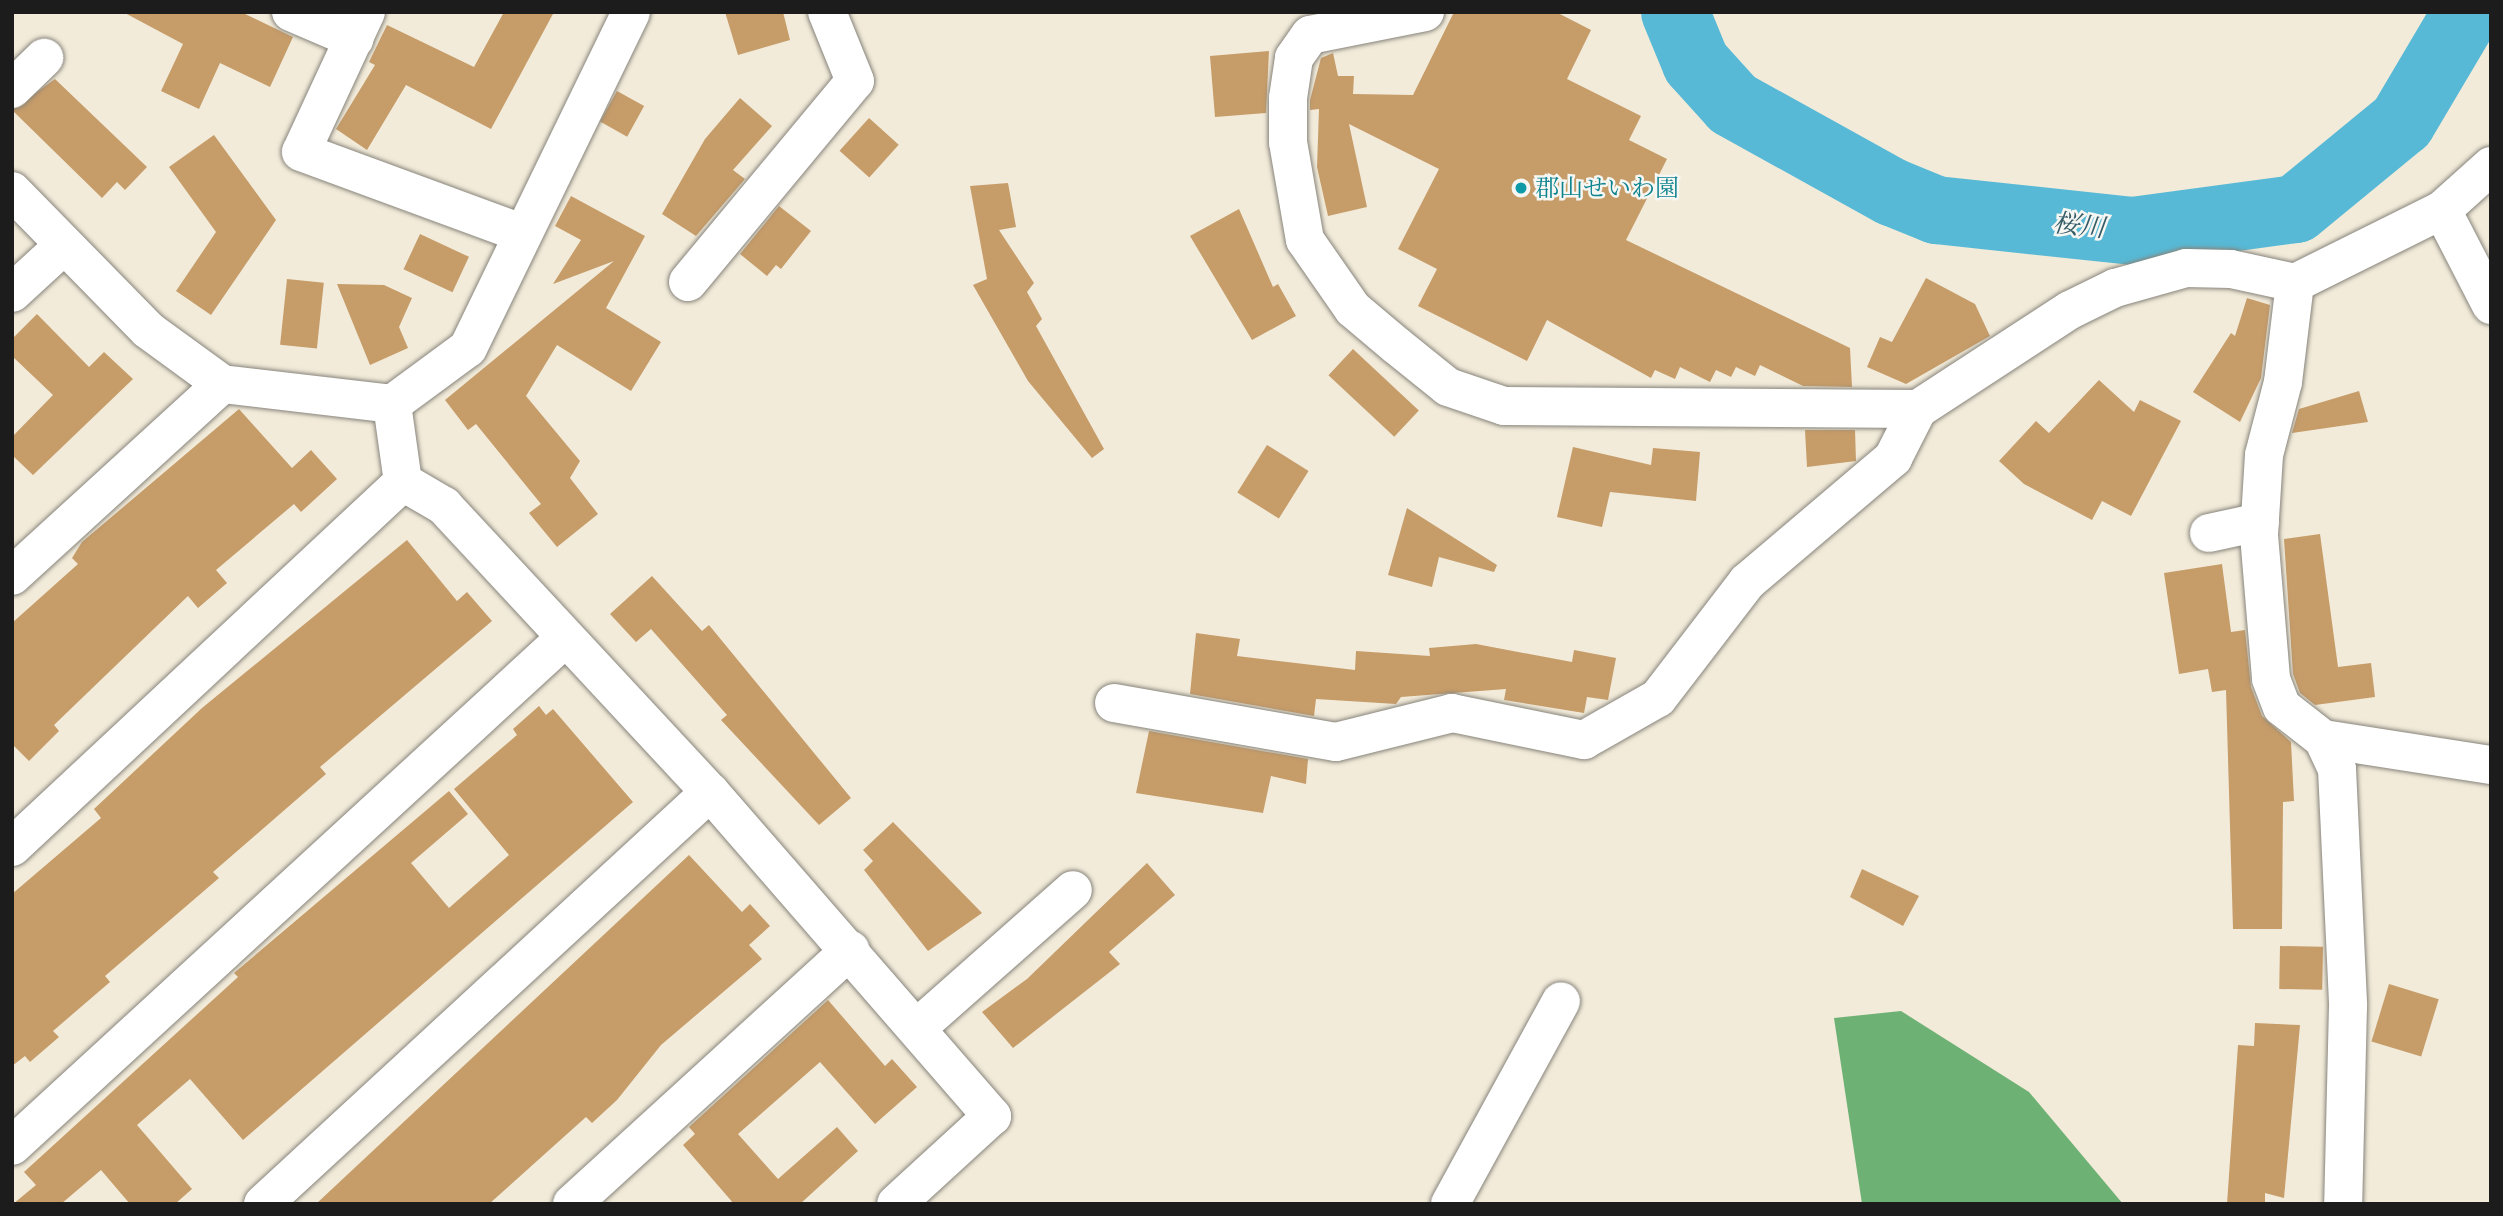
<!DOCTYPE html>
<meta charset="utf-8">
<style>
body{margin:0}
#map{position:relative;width:2503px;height:1216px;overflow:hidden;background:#f2ebda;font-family:"Gentium Book Plus","Noto Serif JP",serif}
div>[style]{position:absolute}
.forest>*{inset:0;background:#6eb174}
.river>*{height:68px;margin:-34px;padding:0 34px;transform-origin:34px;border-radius:34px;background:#57b9d6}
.building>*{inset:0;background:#c69c69;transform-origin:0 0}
.roads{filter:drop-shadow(0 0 2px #87847b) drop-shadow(0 0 2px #87847b)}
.street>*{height:38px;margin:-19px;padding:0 19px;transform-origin:19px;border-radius:19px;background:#fff}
.dots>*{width:19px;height:19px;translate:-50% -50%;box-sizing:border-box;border:4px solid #f6f6f2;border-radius:50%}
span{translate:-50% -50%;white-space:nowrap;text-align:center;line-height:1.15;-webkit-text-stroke:5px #f6f6f2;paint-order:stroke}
.culture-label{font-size:24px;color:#0d838f}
.left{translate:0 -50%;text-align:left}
.water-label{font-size:26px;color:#345b66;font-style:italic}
.frame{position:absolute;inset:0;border:14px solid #1c1c1c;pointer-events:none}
</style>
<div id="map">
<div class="forest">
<div style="clip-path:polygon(1901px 1011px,2029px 1092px,2123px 1204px,1862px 1204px,1834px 1018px)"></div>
</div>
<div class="river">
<div style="left:1675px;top:12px;width:55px;rotate:67.6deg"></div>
<div style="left:1696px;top:63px;width:55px;rotate:47.9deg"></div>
<div style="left:1733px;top:104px;width:182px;rotate:29deg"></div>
<div style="left:1892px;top:192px;width:48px;rotate:22.2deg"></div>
<div style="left:1936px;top:210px;width:198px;rotate:6.1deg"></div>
<div style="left:2133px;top:231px;width:164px;rotate:-7.7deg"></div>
<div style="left:2296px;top:209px;width:137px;rotate:-39.4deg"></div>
<div style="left:2402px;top:122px;width:128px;rotate:-59.4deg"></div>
</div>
<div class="building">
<div style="clip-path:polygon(123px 12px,241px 12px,293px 37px,270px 87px,220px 63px,199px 109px,161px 91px,183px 44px)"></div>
<div style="clip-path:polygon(504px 12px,554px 12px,491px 129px,406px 85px,367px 150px,336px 129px,375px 65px,369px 62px,387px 25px,474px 67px)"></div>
<div style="clip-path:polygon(725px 12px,783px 12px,790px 40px,738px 55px)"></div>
<div style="clip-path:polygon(1454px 12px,1556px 12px,1591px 30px,1567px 79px,1641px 116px,1629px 140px,1667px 159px,1626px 240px,1850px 348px,1852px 387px,1803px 386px,1760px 365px,1755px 376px,1736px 367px,1731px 377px,1716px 370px,1710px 382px,1680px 367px,1675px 379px,1655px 370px,1651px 378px,1547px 320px,1527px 361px,1418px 306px,1437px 269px,1398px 249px,1439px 169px,1349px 124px,1367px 207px,1328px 216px,1317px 167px,1319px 109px,1310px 110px,1310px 100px,1321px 58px,1333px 53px,1338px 76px,1354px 76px,1353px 94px,1413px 95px)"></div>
<div style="clip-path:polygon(1269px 51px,1266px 113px,1215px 117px,1210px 56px)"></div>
<div style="clip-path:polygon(55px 79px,147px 167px,125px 190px,117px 182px,102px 198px,12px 110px)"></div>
<div style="left:617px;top:91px;width:31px;height:35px;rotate:29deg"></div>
<div style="clip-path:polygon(740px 98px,772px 126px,733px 170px,745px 179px,696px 236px,662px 214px,705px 139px)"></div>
<div style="left:869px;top:118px;width:40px;height:44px;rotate:42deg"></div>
<div style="clip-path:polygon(214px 135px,276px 220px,211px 315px,176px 291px,216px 232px,169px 167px)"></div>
<div style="clip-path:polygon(1008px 183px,1016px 227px,999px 230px,1034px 283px,1027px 292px,1042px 319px,1036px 326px,1104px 449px,1092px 458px,1028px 381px,973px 285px,987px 279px,970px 186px)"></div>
<div style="clip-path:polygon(571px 196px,645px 236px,606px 308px,661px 342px,631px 391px,557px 345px,526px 396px,580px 461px,570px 478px,598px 514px,557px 547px,529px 513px,541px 504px,476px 424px,468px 430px,445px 400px,614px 261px,553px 284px,581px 240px,555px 226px)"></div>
<div style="clip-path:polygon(779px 206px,811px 231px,781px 269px,776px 265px,767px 276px,740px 254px)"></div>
<div style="clip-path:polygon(1239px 209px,1273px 287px,1278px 284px,1296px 316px,1252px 340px,1190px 236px)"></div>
<div style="left:420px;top:234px;width:54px;height:39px;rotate:25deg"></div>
<div style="clip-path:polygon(1926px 278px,1975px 304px,1990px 336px,1906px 384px,1867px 367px,1880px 337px,1892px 342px)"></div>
<div style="left:287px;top:279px;width:37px;height:66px;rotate:6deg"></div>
<div style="clip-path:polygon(337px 284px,384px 285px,412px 298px,399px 327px,408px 348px,370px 365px)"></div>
<div style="clip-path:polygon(2247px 298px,2270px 305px,2261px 378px,2240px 422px,2193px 392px,2231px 333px,2235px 336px)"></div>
<div style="clip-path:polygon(37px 314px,89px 367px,104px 352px,133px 379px,33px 475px,12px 455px,12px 437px,53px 395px,12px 356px,12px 339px)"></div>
<div style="left:1353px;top:349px;width:90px;height:36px;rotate:43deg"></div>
<div style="clip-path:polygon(2099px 380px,2134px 412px,2140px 400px,2181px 421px,2131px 516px,2102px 501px,2092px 520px,2024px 484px,1999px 461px,2036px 421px,2049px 433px)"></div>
<div style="clip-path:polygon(2359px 391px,2368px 422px,2292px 433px,2299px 409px)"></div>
<div style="clip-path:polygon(239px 409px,292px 468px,311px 450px,337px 479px,301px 512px,294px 504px,216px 570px,227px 583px,198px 608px,188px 596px,54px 725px,59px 731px,29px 761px,12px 744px,12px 623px,78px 564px,72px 558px,82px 542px)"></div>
<div style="clip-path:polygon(1805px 430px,1855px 430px,1856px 461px,1807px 467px)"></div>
<div style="left:1267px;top:445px;width:49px;height:56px;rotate:32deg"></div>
<div style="clip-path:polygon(1573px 447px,1651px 465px,1653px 448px,1700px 452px,1696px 501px,1610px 492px,1602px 527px,1557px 517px)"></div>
<div style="clip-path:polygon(1407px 508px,1497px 565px,1494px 572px,1439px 557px,1432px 587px,1388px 575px)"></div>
<div style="clip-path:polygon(2320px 534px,2338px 667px,2371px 663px,2375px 697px,2315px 705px,2300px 693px,2293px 674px,2284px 539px)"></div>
<div style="clip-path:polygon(407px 540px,457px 601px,467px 592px,492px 621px,320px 767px,326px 774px,213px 872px,219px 878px,105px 976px,110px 982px,53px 1031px,59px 1037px,30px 1062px,25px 1056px,12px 1066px,12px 894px,101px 818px,94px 809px,202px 708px)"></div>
<div style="clip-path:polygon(2222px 564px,2231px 632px,2245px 630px,2251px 687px,2262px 716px,2291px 742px,2294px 801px,2283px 802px,2282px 929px,2233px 929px,2226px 690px,2212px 692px,2208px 669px,2179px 674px,2164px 573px)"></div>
<div style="clip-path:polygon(652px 576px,702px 631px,709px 625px,851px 798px,819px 825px,721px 720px,727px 715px,651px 629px,636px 642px,610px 614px)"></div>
<div style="clip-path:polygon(1196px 633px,1240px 639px,1237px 656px,1355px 670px,1356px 651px,1430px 656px,1429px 648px,1476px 644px,1572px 662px,1574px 650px,1616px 658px,1608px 700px,1587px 697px,1584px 713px,1504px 700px,1506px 689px,1401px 697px,1396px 704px,1316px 699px,1314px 716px,1190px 694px)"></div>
<div style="clip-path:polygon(539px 706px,546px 715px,553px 709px,633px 802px,243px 1140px,190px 1079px,137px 1125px,192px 1189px,175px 1204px,130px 1204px,101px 1170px,61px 1204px,13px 1204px,36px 1185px,24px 1172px,238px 977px,234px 973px,449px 791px,468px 814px,411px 863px,449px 908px,509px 855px,454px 789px,517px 735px,513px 729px)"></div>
<div style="clip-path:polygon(1149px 731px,1308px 759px,1306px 784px,1271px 776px,1263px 813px,1136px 793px)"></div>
<div style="clip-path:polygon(893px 822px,982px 913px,928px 951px,864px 870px,873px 861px,863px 850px)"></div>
<div style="clip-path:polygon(689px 855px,742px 912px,750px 904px,770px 926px,749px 945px,762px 959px,661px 1045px,617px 1100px,592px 1123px,586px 1117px,489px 1204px,316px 1204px)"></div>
<div style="clip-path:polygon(1147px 863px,1175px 895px,1109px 952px,1120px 964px,1013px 1048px,982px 1012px,1027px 979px)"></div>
<div style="clip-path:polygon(1862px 869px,1919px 896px,1903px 926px,1850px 897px)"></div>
<div style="left:2280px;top:946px;width:43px;height:43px;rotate:1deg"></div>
<div style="left:2389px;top:984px;width:52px;height:60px;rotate:17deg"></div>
<div style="clip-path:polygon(828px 1000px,885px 1066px,892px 1059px,917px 1087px,875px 1124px,820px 1062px,738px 1134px,778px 1179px,837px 1127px,858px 1151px,800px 1204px,734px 1204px,683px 1145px,695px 1134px,689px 1127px)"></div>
<div style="clip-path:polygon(2255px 1023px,2300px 1025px,2284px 1198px,2265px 1193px,2265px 1204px,2227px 1204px,2238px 1045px,2254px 1046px)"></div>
</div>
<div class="roads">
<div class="street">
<div style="left:291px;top:12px;width:69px;rotate:23.2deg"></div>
<div style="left:366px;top:12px;width:154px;rotate:114.9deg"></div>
<div style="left:301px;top:152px;width:232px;rotate:20.2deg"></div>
<div style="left:1425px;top:12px;width:117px;rotate:168.7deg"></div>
<div style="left:1310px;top:35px;width:28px;rotate:125deg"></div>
<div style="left:1294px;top:58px;width:40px;rotate:98.5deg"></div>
<div style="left:1288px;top:98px;width:44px;rotate:90deg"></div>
<div style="left:1288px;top:142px;width:99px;rotate:80.2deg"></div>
<div style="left:1305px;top:240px;width:84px;rotate:55.2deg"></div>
<div style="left:1353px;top:309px;width:57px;rotate:40.1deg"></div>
<div style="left:1397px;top:346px;width:65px;rotate:38.8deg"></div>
<div style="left:1448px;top:387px;width:59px;rotate:18.7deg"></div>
<div style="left:1504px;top:406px;width:414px;rotate:0.4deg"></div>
<div style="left:12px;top:89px;width:45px;rotate:-44.1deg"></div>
<div style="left:12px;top:191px;width:194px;rotate:45.6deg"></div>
<div style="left:148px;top:330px;width:92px;rotate:36.1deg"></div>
<div style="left:222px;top:384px;width:171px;rotate:6.7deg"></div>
<div style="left:392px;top:404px;width:79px;rotate:82deg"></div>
<div style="left:403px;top:482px;width:48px;rotate:30.3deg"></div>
<div style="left:444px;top:506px;width:391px;rotate:47.1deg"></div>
<div style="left:710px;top:792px;width:430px;rotate:49deg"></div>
<div style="left:992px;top:1116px;width:130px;rotate:137.5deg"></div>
<div style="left:2442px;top:210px;width:107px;rotate:62.7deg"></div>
<div style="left:688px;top:282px;width:261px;rotate:-50.3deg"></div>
<div style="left:855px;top:81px;width:74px;rotate:-112.1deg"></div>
<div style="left:2295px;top:283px;width:100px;rotate:96.9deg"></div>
<div style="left:2283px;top:382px;width:75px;rotate:104.6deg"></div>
<div style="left:2264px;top:455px;width:80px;rotate:93.6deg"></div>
<div style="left:2259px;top:535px;width:144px;rotate:85.2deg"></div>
<div style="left:2271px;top:679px;width:30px;rotate:69deg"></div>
<div style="left:2282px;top:707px;width:52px;rotate:38deg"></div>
<div style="left:2323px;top:739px;width:33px;rotate:65deg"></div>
<div style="left:2337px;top:769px;width:237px;rotate:87.3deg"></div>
<div style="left:2348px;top:1006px;width:198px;rotate:91.4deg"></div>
<div style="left:12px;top:293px;width:68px;rotate:-42.6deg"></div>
<div style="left:392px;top:404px;width:94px;rotate:-36.4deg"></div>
<div style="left:468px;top:348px;width:373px;rotate:-64.1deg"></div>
<div style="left:2209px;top:533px;width:52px;rotate:-12.2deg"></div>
<div style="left:12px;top:576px;width:285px;rotate:-42.4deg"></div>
<div style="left:1114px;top:703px;width:225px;rotate:10deg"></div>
<div style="left:1336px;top:742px;width:120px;rotate:-14deg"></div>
<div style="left:1452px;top:713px;width:135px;rotate:11.6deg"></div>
<div style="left:1584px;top:740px;width:85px;rotate:-29.6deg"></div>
<div style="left:1658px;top:698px;width:146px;rotate:-52.5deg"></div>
<div style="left:1747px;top:582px;width:192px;rotate:-40.3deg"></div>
<div style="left:1893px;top:458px;width:55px;rotate:-63deg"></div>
<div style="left:1918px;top:409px;width:181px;rotate:-33.1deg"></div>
<div style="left:2070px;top:310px;width:50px;rotate:-26.1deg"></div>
<div style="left:2115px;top:288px;width:74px;rotate:-15.7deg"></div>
<div style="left:2186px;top:268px;width:45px;rotate:1.3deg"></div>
<div style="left:2231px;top:269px;width:66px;rotate:12.3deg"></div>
<div style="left:2295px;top:283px;width:164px;rotate:-26.4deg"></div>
<div style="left:2442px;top:210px;width:66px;rotate:-41.9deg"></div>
<div style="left:2323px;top:739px;width:170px;rotate:8.8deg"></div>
<div style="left:12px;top:847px;width:535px;rotate:-43.03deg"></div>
<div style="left:917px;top:1028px;width:208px;rotate:-41.5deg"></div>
<div style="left:12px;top:1146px;width:748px;rotate:-42.56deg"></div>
<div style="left:263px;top:1204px;width:608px;rotate:-42.67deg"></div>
<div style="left:572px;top:1204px;width:377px;rotate:-42.4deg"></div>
<div style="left:1450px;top:1204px;width:231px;rotate:-61.3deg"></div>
</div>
</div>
<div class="dots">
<div style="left:1521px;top:188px;background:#0f9aa8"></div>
</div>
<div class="culture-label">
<span class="left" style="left:1535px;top:188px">郡山せいわ園</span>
</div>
<div class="water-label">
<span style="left:2079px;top:225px;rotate:6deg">桜川</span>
</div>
<div class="frame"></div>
</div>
